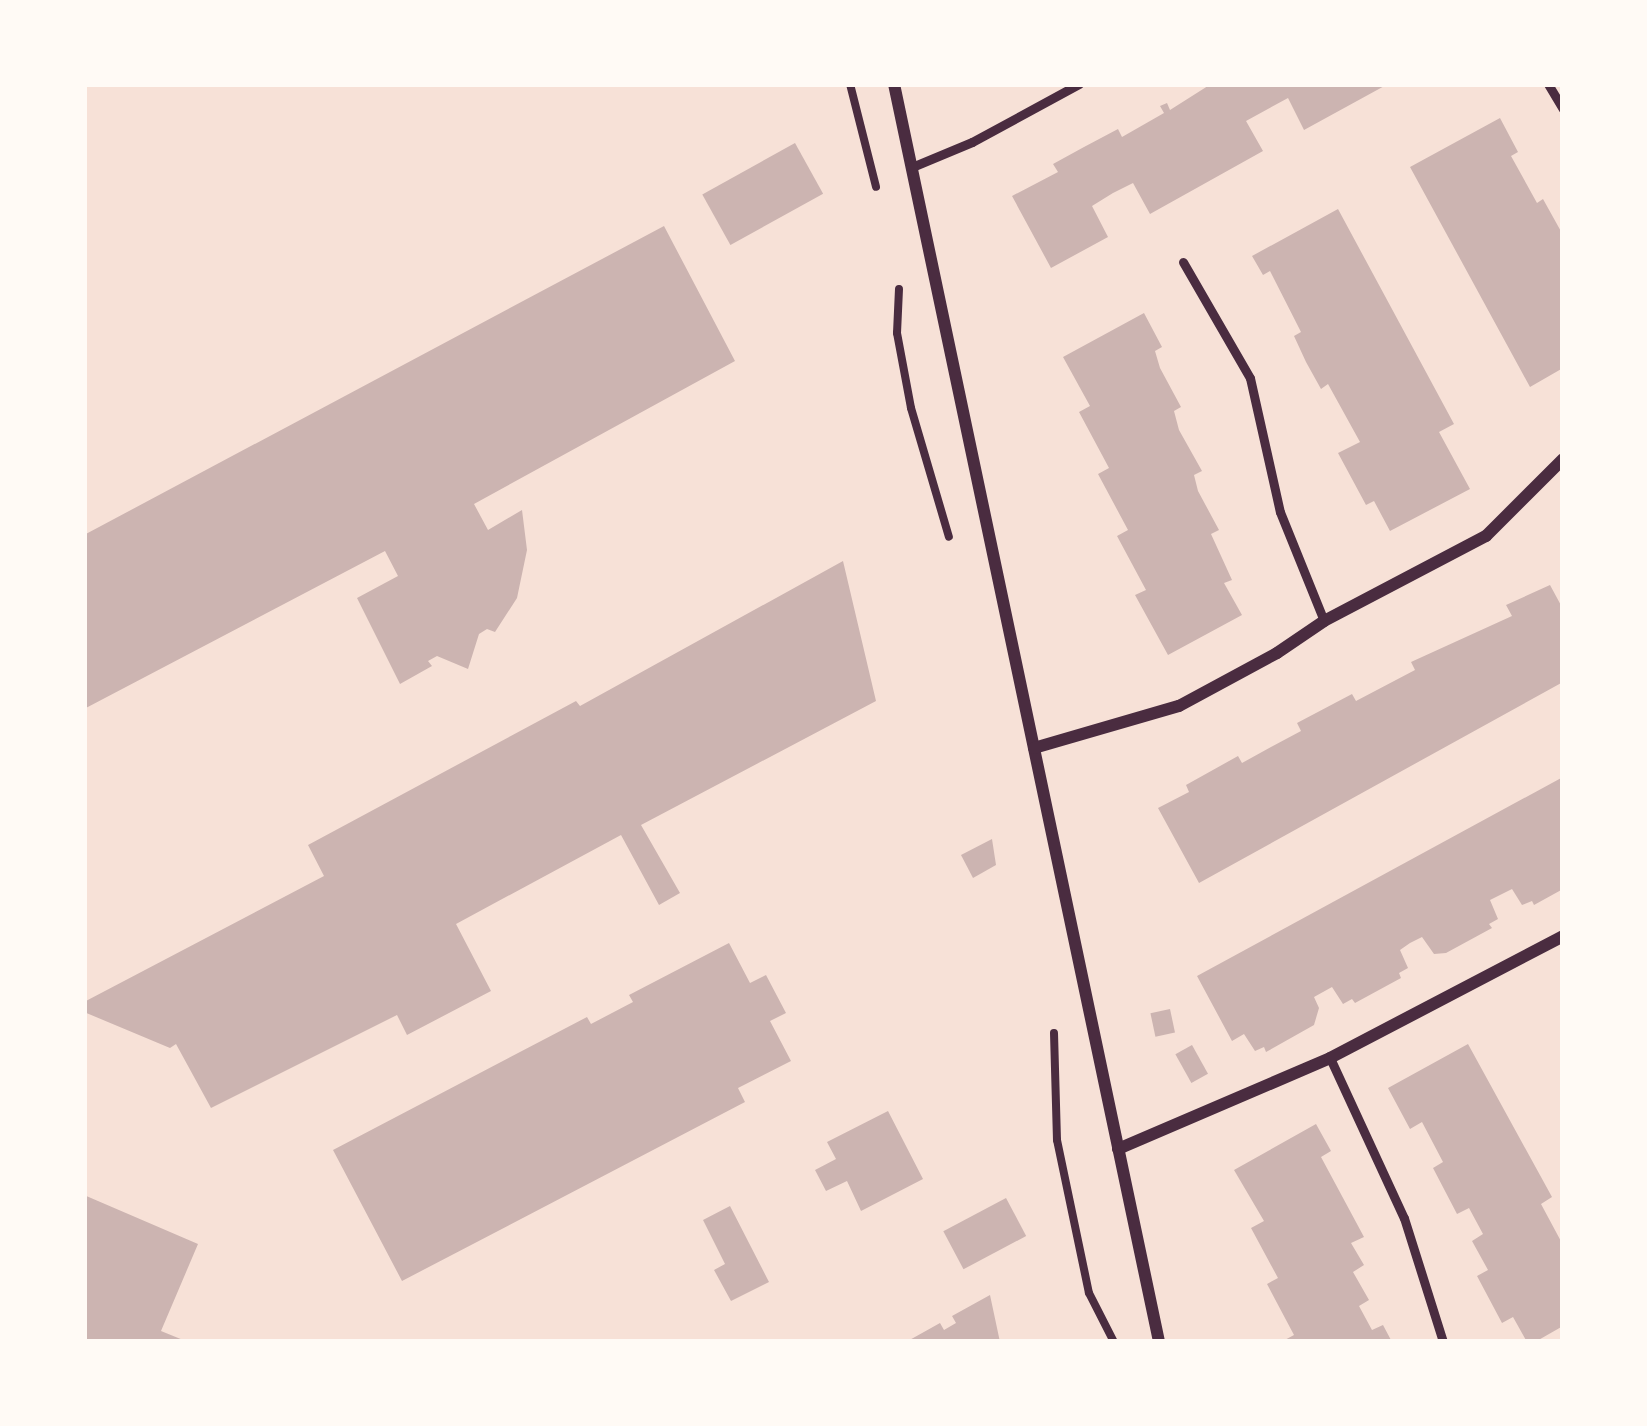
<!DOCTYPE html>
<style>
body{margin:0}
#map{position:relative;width:1647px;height:1426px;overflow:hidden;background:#f7e1d7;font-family:Poppins,sans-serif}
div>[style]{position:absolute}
.building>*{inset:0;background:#ccb4b1;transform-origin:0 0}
.path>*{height:8px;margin:-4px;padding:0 4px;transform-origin:4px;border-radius:4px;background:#4a2c40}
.service>*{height:9px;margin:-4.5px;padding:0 4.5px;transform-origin:4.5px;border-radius:4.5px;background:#4a2c40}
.minor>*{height:12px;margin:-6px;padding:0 6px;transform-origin:6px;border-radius:6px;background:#4a2c40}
span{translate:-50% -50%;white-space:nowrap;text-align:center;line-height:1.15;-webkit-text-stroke:9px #fffaf5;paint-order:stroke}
.frame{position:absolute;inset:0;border:87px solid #fffaf5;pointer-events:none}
</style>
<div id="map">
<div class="building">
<div style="clip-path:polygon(1211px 84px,1388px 84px,1304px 130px,1288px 98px,1246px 121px,1263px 151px,1150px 214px,1133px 183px,1113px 193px,1092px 206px,1108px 237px,1051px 268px,1012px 196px,1058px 172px,1053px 164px,1084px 147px,1118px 129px,1122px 137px,1164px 113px,1160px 106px,1167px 103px,1170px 110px)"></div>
<div style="clip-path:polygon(1500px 118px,1518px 152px,1511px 156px,1537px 203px,1543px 199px,1563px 235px,1563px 368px,1530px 387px,1410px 167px)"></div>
<div style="left:795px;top:143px;width:58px;height:106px;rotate:61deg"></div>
<div style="clip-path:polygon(1338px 209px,1454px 424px,1439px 432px,1470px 489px,1390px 531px,1374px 501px,1366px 505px,1338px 453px,1360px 442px,1328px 384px,1321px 389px,1306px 362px,1294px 336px,1301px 332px,1270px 271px,1263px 275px,1252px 256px)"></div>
<div style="clip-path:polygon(664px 226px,735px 361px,474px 504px,488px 530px,522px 510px,527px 550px,517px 598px,495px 632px,487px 629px,479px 634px,468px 669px,437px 656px,428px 661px,432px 666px,400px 684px,357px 598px,398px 576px,385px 551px,84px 709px,84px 535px)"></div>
<div style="clip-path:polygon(1144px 313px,1162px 347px,1155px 351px,1160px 368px,1181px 407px,1174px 411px,1179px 430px,1202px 471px,1194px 475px,1198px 491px,1219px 530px,1211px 534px,1232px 580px,1224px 583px,1242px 615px,1168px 655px,1135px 595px,1146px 590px,1117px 536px,1128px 530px,1098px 474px,1109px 468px,1079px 412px,1090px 406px,1063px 357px)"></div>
<div style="clip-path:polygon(843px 561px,876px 701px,641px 825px,680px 893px,659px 905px,621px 835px,456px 924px,491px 991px,407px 1035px,397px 1015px,211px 1108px,176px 1044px,170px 1048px,84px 1012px,84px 1002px,324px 876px,308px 845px,576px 701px,580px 706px)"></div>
<div style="clip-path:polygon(1550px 585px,1563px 609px,1563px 682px,1199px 883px,1158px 808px,1189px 792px,1186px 785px,1238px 756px,1242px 763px,1271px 747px,1301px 731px,1297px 723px,1352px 694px,1356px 701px,1415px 670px,1411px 662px,1512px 616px,1506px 605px)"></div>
<div style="clip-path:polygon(1563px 777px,1563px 889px,1534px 905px,1532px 901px,1522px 905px,1512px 889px,1490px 900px,1498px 919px,1489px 924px,1492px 928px,1446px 953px,1434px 954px,1422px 937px,1410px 943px,1400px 950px,1408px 968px,1399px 973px,1401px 978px,1355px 1003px,1352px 999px,1343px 1004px,1332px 987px,1314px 997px,1319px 1008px,1314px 1025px,1266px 1052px,1264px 1047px,1255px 1051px,1244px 1034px,1232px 1041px,1197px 976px)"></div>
<div style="clip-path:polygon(992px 839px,996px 865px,973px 878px,961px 855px)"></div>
<div style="clip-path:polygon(729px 943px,750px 983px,766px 975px,786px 1013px,770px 1021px,791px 1061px,738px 1088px,745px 1102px,402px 1281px,333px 1150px,587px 1017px,591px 1024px,633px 1002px,629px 995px)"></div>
<div style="left:1170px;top:1009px;width:24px;height:20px;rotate:78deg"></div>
<div style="clip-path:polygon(1468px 1044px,1552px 1197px,1541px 1204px,1563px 1245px,1563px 1326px,1535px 1342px,1527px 1342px,1513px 1317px,1502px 1323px,1477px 1276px,1488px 1270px,1472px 1241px,1483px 1234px,1469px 1208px,1457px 1214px,1433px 1168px,1443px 1162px,1422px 1122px,1410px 1129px,1388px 1088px)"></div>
<div style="left:1192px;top:1045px;width:33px;height:19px;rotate:61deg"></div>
<div style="clip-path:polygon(888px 1111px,923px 1179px,861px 1211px,847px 1181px,826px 1191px,815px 1170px,836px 1159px,827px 1142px)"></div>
<div style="clip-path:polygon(1316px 1124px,1331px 1151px,1321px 1157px,1364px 1237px,1351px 1243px,1364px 1265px,1353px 1272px,1369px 1300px,1359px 1306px,1372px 1330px,1383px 1325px,1392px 1342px,1281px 1342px,1294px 1335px,1267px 1284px,1278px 1278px,1251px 1228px,1264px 1221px,1234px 1170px)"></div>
<div style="clip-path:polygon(84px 1195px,198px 1244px,161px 1331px,188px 1342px,84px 1342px)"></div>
<div style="left:1006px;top:1198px;width:43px;height:71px;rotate:62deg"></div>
<div style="clip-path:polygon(730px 1206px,769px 1282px,731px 1301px,714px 1270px,725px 1264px,703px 1220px)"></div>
<div style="clip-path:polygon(990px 1295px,1000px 1342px,906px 1342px,940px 1323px,944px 1330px,956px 1323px,952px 1316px)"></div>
</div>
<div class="path">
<div style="left:850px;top:84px;width:106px;rotate:75.8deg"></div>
<div style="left:899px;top:289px;width:44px;rotate:92.6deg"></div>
<div style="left:897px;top:333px;width:76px;rotate:79.4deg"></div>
<div style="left:911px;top:408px;width:134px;rotate:73.6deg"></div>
<div style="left:1054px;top:1033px;width:107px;rotate:88.4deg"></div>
<div style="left:1057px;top:1140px;width:156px;rotate:78.2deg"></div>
<div style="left:1089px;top:1293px;width:55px;rotate:63deg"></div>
</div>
<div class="service">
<div style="left:1548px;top:84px;width:29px;rotate:59deg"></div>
<div style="left:912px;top:167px;width:65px;rotate:-22.6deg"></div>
<div style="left:972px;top:142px;width:122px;rotate:-28.5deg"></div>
<div style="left:1183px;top:262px;width:134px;rotate:60deg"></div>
<div style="left:1250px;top:378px;width:137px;rotate:77.4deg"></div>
<div style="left:1280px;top:512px;width:118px;rotate:68deg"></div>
<div style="left:1330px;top:1058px;width:176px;rotate:65.2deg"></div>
<div style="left:1404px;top:1218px;width:130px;rotate:72.5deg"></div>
</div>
<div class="minor">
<div style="left:894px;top:84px;width:1286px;rotate:78.1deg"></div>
<div style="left:1034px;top:748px;width:151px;rotate:-16.2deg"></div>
<div style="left:1179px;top:706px;width:111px;rotate:-28.4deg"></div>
<div style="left:1277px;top:653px;width:57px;rotate:-34.2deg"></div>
<div style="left:1324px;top:621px;width:183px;rotate:-27.7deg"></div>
<div style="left:1486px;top:536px;width:109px;rotate:-45deg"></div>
<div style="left:1118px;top:1149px;width:231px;rotate:-23.2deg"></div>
<div style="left:1330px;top:1058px;width:263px;rotate:-27.6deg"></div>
</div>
<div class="frame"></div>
</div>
